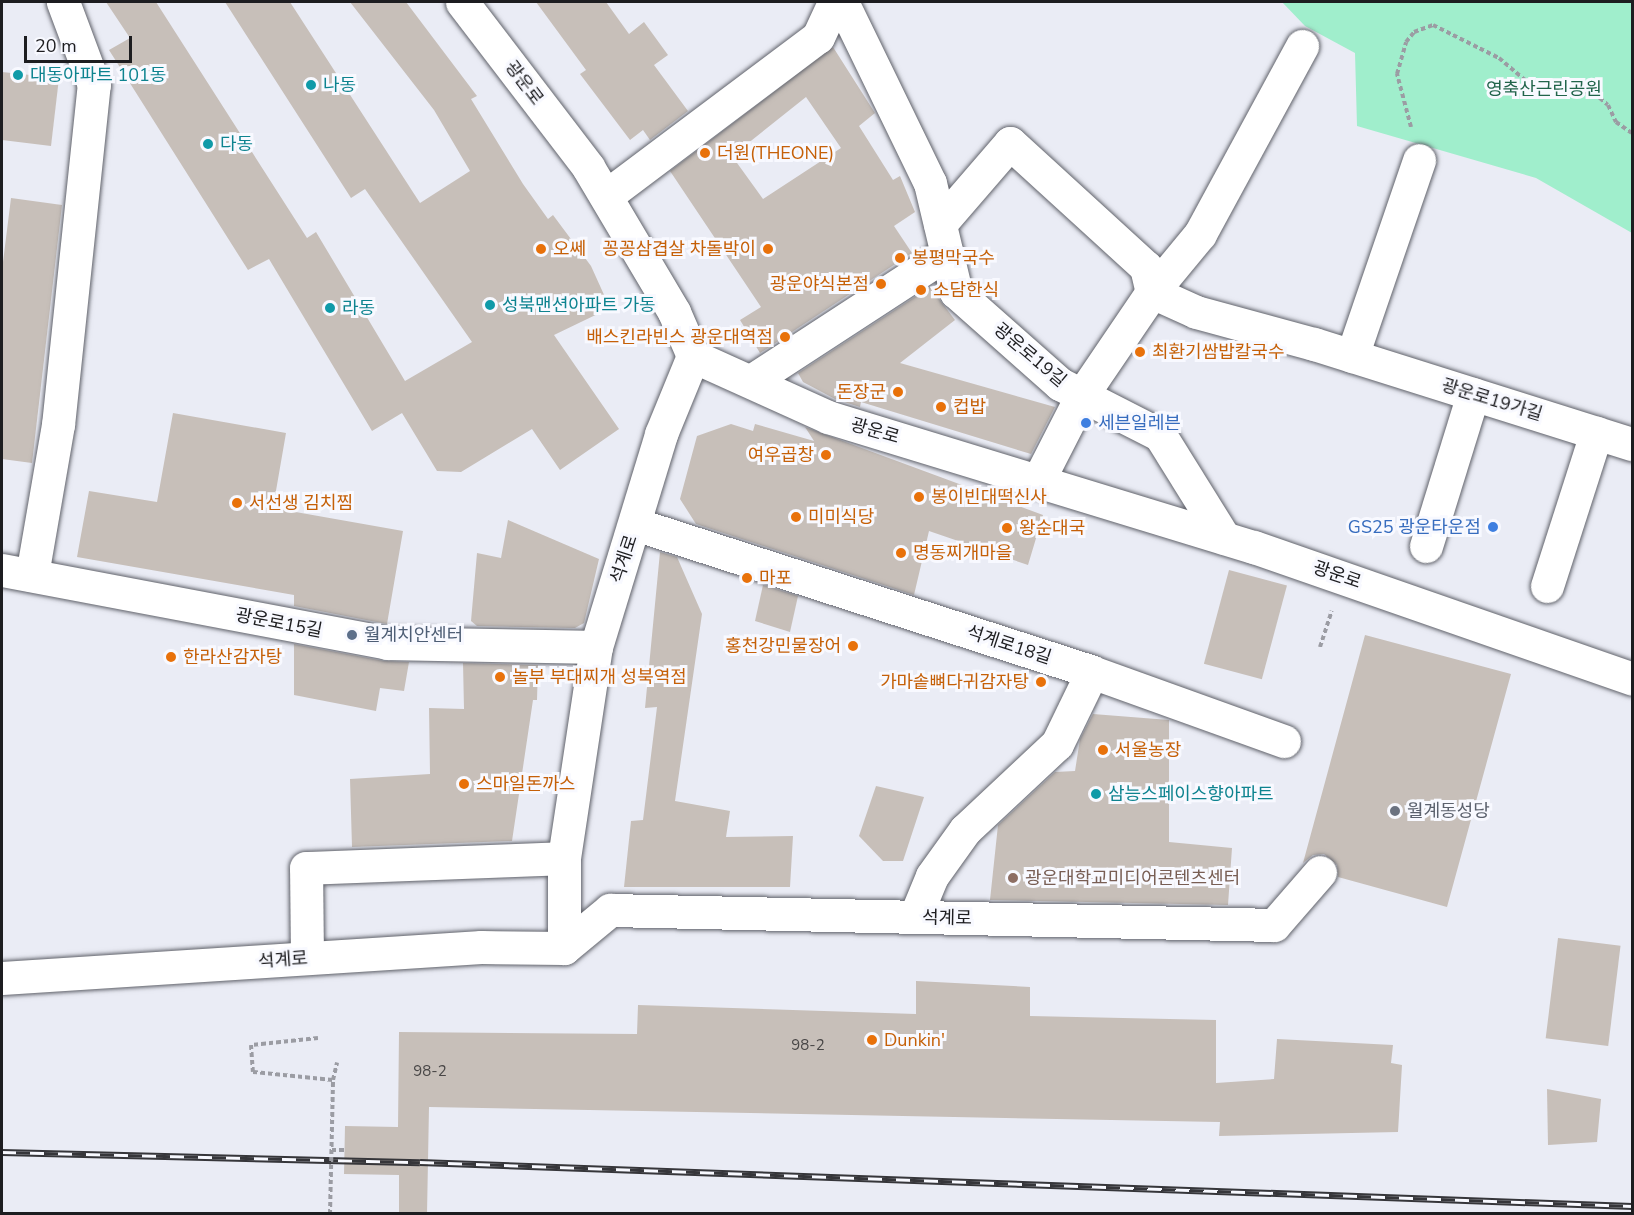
<!DOCTYPE html>
<meta charset="utf-8">
<style>
body{margin:0}
#map{position:relative;width:1634px;height:1215px;overflow:hidden;background:#eaecf5;font-family:"Nunito Sans","Noto Sans KR",sans-serif}
div>[style]{position:absolute}
.green>*{inset:0;background:#a0eecc}
.building>*{inset:0;background:#c7bfb9;transform-origin:0 0}
.path>*{height:4px;margin-top:-2px;transform-origin:0;background:repeating-linear-gradient(90deg,#9b9ca3 0 4.5px,transparent 0 7.5px)}
.roads{filter:drop-shadow(0 0 2px #60626a) drop-shadow(0 0 2px #60626a)}
.minor>*{height:33px;margin:-16.5px;padding:0 16.5px;transform-origin:16.5px;border-radius:16.5px;background:#fff}
.rail>*{height:7px;margin-top:-3.5px;transform-origin:0;background:repeating-linear-gradient(90deg,#f8f9ff 0 14px,#36363a 0 28px);box-sizing:border-box;border-block:2px solid #36363a}
.path-bridge>*{height:4px;margin-top:-2px;transform-origin:0;background:repeating-linear-gradient(90deg,#9b9ca3 0 4.5px,transparent 0 7.5px)}
.dots>*{width:16px;height:16px;translate:-50% -50%;box-sizing:border-box;border:3px solid #f8f9ff;border-radius:50%}
span{translate:-50% -50%;white-space:nowrap;text-align:center;line-height:1.15;-webkit-text-stroke:6px #f8f9ff;paint-order:stroke}
.number-label{font-size:15px;color:#484646}
.number-label span{-webkit-text-stroke-width:0}
.culture-label{font-size:18px;color:#0d838f}
.left{translate:0 -50%;text-align:left}
.street-label{font-size:18px;color:#1d1d20}
.park-label{font-size:18px;color:#21644b}
.food-label{font-size:18px;color:#c56008}
.right{translate:-100% -50%;text-align:right}
.shop-label{font-size:18px;color:#366cbe}
.service-label{font-size:18px;color:#4e5e75}
.worship-label{font-size:18px;color:#5b616d}
.education-label{font-size:18px;color:#785e54}
.frame{position:absolute;inset:0;border:3px solid #1d1d20;pointer-events:none}
.scale{position:absolute;left:24px;top:36px;width:108px;height:27px;box-sizing:border-box;border:3px solid #1d1d20;border-top:0;padding-left:8px;font-size:18px;line-height:21px;white-space:nowrap;color:#1d1d20;-webkit-text-stroke:4px #f8f9ff;paint-order:stroke}
</style>
<div id="map">
<div class="green">
<div style="clip-path:polygon(1282px 2px,1632px 2px,1632px 233px,1536px 178px,1357px 126px,1355px 53px,1305px 26px)"></div>
</div>
<div class="building">
<div style="clip-path:polygon(106px 2px,156px 2px,307px 238px,316px 232px,405px 381px,472px 342px,365px 189px,351px 198px,225px 2px,290px 2px,420px 203px,470px 171px,434px 110px,350px 2px,406px 2px,477px 96px,471px 99px,523px 184px,548px 219px,553px 215px,591px 266px,610px 308px,554px 335px,619px 429px,560px 470px,532px 429px,461px 472px,437px 471px,402px 413px,372px 431px,269px 259px,248px 270px,109px 50px,130px 38px)"></div>
<div style="clip-path:polygon(536px 2px,606px 2px,629px 34px,644px 22px,668px 55px,654px 65px,688px 111px,650px 140px,643px 130px,630px 140px,580px 74px,586px 70px)"></div>
<div style="clip-path:polygon(evenodd,833px 47px,875px 113px,859px 126px,893px 180px,900px 176px,915px 212px,894px 226px,912px 253px,760px 353px,740px 320px,761px 307px,670px 171px,833px 47px,806px 97px,841px 148px,763px 199px,732px 156px,806px 97px)"></div>
<div style="clip-path:polygon(2px 72px,59px 78px,51px 146px,2px 140px)"></div>
<div style="clip-path:polygon(11px 198px,62px 205px,32px 463px,2px 459px,2px 270px)"></div>
<div style="clip-path:polygon(930px 287px,955px 320px,900px 363px,1055px 407px,1031px 454px,861px 402px,860px 407px,835px 399px,803px 382px,798px 373px)"></div>
<div style="clip-path:polygon(173px 413px,286px 433px,273px 508px,403px 531px,387px 624px,294px 606px,294px 595px,77px 557px,89px 491px,157px 502px)"></div>
<div style="clip-path:polygon(731px 424px,753px 431px,755px 424px,814px 441px,805px 427px,1043px 515px,1028px 565px,929px 531px,914px 595px,696px 524px,680px 499px,697px 436px)"></div>
<div style="clip-path:polygon(508px 520px,599px 559px,584px 623px,575px 628px,477px 626px,471px 621px,477px 553px,501px 558px)"></div>
<div style="clip-path:polygon(660px 552px,677px 557px,702px 614px,675px 801px,730px 811px,726px 837px,793px 836px,790px 887px,624px 887px,631px 821px,643px 820px,657px 707px,645px 708px)"></div>
<div style="left:1229px;top:570px;width:60px;height:97px;rotate:15deg"></div>
<div style="clip-path:polygon(763px 585px,798px 596px,790px 632px,755px 621px)"></div>
<div style="clip-path:polygon(1365px 635px,1511px 674px,1447px 907px,1338px 877px,1337px 865px,1324px 854px,1313px 855px,1303px 863px)"></div>
<div style="clip-path:polygon(294px 644px,384px 661px,409px 662px,404px 691px,380px 688px,376px 711px,294px 695px)"></div>
<div style="clip-path:polygon(463px 663px,538px 665px,537px 700px,533px 700px,512px 841px,352px 847px,350px 779px,430px 774px,429px 708px,464px 709px)"></div>
<div style="clip-path:polygon(1093px 714px,1169px 720px,1169px 842px,1232px 848px,1228px 905px,990px 900px,998px 825px,1055px 772px,1075px 771px,1080px 739px)"></div>
<div style="clip-path:polygon(876px 786px,924px 797px,903px 861px,883px 861px,859px 836px)"></div>
<div style="left:1558px;top:938px;width:63px;height:101px;rotate:7deg"></div>
<div style="clip-path:polygon(916px 981px,1030px 987px,1030px 1016px,1216px 1020px,1216px 1083px,1274px 1079px,1277px 1039px,1393px 1045px,1391px 1063px,1402px 1065px,1398px 1132px,1219px 1136px,1220px 1122px,429px 1107px,427px 1214px,399px 1214px,399px 1175px,344px 1174px,345px 1126px,398px 1127px,399px 1032px,637px 1034px,638px 1005px,916px 1014px)"></div>
<div style="clip-path:polygon(1547px 1089px,1601px 1099px,1597px 1142px,1548px 1145px)"></div>
</div>
<div class="path">
<div style="left:1411px;top:127px;width:55px;rotate:-104.8deg"></div>
<div style="left:1397px;top:74px;width:33px;rotate:-74deg"></div>
<div style="left:1406px;top:42px;width:13px;rotate:-51deg"></div>
<div style="left:1414px;top:32px;width:20px;rotate:-20deg"></div>
<div style="left:1433px;top:25px;width:74px;rotate:26.6deg"></div>
<div style="left:1499px;top:58px;width:42px;rotate:40.2deg"></div>
<div style="left:1531px;top:85px;width:64px;rotate:7.2deg"></div>
<div style="left:1594px;top:93px;width:18px;rotate:41deg"></div>
<div style="left:1608px;top:105px;width:19px;rotate:65deg"></div>
<div style="left:1616px;top:122px;width:19px;rotate:35deg"></div>
<div style="left:1320px;top:647px;width:38px;rotate:-72deg"></div>
<div style="left:318px;top:1038px;width:67px;rotate:174deg"></div>
<div style="left:251px;top:1045px;width:27px;rotate:86deg"></div>
<div style="left:253px;top:1072px;width:80px;rotate:5.7deg"></div>
<div style="left:333px;top:1080px;width:18px;rotate:-77deg"></div>
<div style="left:332px;top:1150px;width:13px"></div>
</div>
<div class="roads">
<div class="minor">
<div style="left:462px;top:2px;width:208px;rotate:52.6deg"></div>
<div style="left:588px;top:167px;width:169px;rotate:59.3deg"></div>
<div style="left:674px;top:312px;width:48px;rotate:66.6deg"></div>
<div style="left:693px;top:356px;width:148px;rotate:24.3deg"></div>
<div style="left:828px;top:417px;width:445px;rotate:17deg"></div>
<div style="left:1254px;top:547px;width:400px;rotate:19.2deg"></div>
<div style="left:842px;top:2px;width:201px;rotate:64.1deg"></div>
<div style="left:930px;top:183px;width:112px;rotate:76.6deg"></div>
<div style="left:956px;top:292px;width:139px;rotate:41.5deg"></div>
<div style="left:1060px;top:384px;width:112px;rotate:27deg"></div>
<div style="left:1160px;top:435px;width:121px;rotate:58.1deg"></div>
<div style="left:606px;top:196px;width:265px;rotate:-36.9deg"></div>
<div style="left:818px;top:37px;width:38px;rotate:-65deg"></div>
<div style="left:940px;top:224px;width:107px;rotate:-49.2deg"></div>
<div style="left:1010px;top:143px;width:184px;rotate:42.4deg"></div>
<div style="left:1146px;top:267px;width:26px;rotate:77deg"></div>
<div style="left:1152px;top:292px;width:48px;rotate:24.4deg"></div>
<div style="left:1196px;top:312px;width:122px;rotate:15.2deg"></div>
<div style="left:1314px;top:344px;width:333px;rotate:17.5deg"></div>
<div style="left:1352px;top:356px;width:207px;rotate:-71.1deg"></div>
<div style="left:751px;top:381px;width:234px;rotate:-33.1deg"></div>
<div style="left:1039px;top:479px;width:94px;rotate:-62.9deg"></div>
<div style="left:1082px;top:395px;width:125px;rotate:-55.8deg"></div>
<div style="left:1152px;top:292px;width:75px;rotate:-50.4deg"></div>
<div style="left:1200px;top:234px;width:214px;rotate:-61.5deg"></div>
<div style="left:635px;top:524px;width:480px;rotate:17.9deg"></div>
<div style="left:1092px;top:672px;width:204px;rotate:19.8deg"></div>
<div style="left:1426px;top:546px;width:159px;rotate:-72.8deg"></div>
<div style="left:2px;top:570px;width:392px;rotate:10.7deg"></div>
<div style="left:387px;top:643px;width:209px;rotate:1.1deg"></div>
<div style="left:32px;top:575px;width:152px;rotate:-80.2deg"></div>
<div style="left:58px;top:425px;width:342px;rotate:-84deg"></div>
<div style="left:94px;top:85px;width:89px;rotate:-110.5deg"></div>
<div style="left:1547px;top:586px;width:161px;rotate:-72.2deg"></div>
<div style="left:915px;top:917px;width:44px;rotate:-67.5deg"></div>
<div style="left:932px;top:876px;width:57px;rotate:-54.3deg"></div>
<div style="left:965px;top:830px;width:126px;rotate:-43.1deg"></div>
<div style="left:1057px;top:744px;width:80px;rotate:-64.1deg"></div>
<div style="left:564px;top:948px;width:60px;rotate:-39.6deg"></div>
<div style="left:610px;top:910px;width:664px;rotate:1.29deg"></div>
<div style="left:1274px;top:925px;width:70px;rotate:-49deg"></div>
<div style="left:307px;top:958px;width:90px;rotate:-90.6deg"></div>
<div style="left:306px;top:868px;width:258px;rotate:-2.2deg"></div>
<div style="left:2px;top:978px;width:480px;rotate:-3.7deg"></div>
<div style="left:481px;top:947px;width:83px;rotate:0.7deg"></div>
<div style="left:564px;top:948px;width:90px;rotate:-90deg"></div>
<div style="left:564px;top:858px;width:213px;rotate:-81.4deg"></div>
<div style="left:596px;top:647px;width:223px;rotate:-73deg"></div>
<div style="left:661px;top:434px;width:84px;rotate:-67.7deg"></div>
</div>
</div>
<div class="rail">
<div style="left:2px;top:1152px;width:418px;rotate:1.4deg"></div>
<div style="left:420px;top:1162px;width:1213px;rotate:2.08deg"></div>
</div>
<div class="path-bridge">
<div style="left:330px;top:1214px;width:134px;rotate:-88.7deg"></div>
</div>
<div class="dots">
<div style="left:18px;top:75px;background:#0f9aa8"></div>
<div style="left:311px;top:85px;background:#0f9aa8"></div>
<div style="left:208px;top:144px;background:#0f9aa8"></div>
<div style="left:705px;top:153px;background:#e8710a"></div>
<div style="left:541px;top:249px;background:#e8710a"></div>
<div style="left:768px;top:249px;background:#e8710a"></div>
<div style="left:900px;top:258px;background:#e8710a"></div>
<div style="left:881px;top:284px;background:#e8710a"></div>
<div style="left:921px;top:290px;background:#e8710a"></div>
<div style="left:490px;top:305px;background:#0f9aa8"></div>
<div style="left:330px;top:308px;background:#0f9aa8"></div>
<div style="left:785px;top:337px;background:#e8710a"></div>
<div style="left:1140px;top:352px;background:#e8710a"></div>
<div style="left:898px;top:392px;background:#e8710a"></div>
<div style="left:941px;top:407px;background:#e8710a"></div>
<div style="left:1086px;top:423px;background:#3f7fe0"></div>
<div style="left:826px;top:455px;background:#e8710a"></div>
<div style="left:919px;top:497px;background:#e8710a"></div>
<div style="left:237px;top:503px;background:#e8710a"></div>
<div style="left:796px;top:517px;background:#e8710a"></div>
<div style="left:1493px;top:527px;background:#3f7fe0"></div>
<div style="left:1007px;top:528px;background:#e8710a"></div>
<div style="left:901px;top:553px;background:#e8710a"></div>
<div style="left:747px;top:578px;background:#e8710a"></div>
<div style="left:352px;top:635px;background:#5c6f8a"></div>
<div style="left:853px;top:646px;background:#e8710a"></div>
<div style="left:171px;top:657px;background:#e8710a"></div>
<div style="left:500px;top:677px;background:#e8710a"></div>
<div style="left:1041px;top:682px;background:#e8710a"></div>
<div style="left:1103px;top:750px;background:#e8710a"></div>
<div style="left:464px;top:784px;background:#e8710a"></div>
<div style="left:1096px;top:794px;background:#0f9aa8"></div>
<div style="left:1395px;top:811px;background:#6b7280"></div>
<div style="left:1013px;top:878px;background:#8d6e63"></div>
<div style="left:872px;top:1040px;background:#e8710a"></div>
</div>
<div class="number-label">
<span style="left:808px;top:1046px">98-2</span>
<span style="left:430px;top:1072px">98-2</span>
</div>
<div class="culture-label">
<span class="left" style="left:30px;top:75px">대동아파트 101동</span>
<span class="left" style="left:323px;top:85px">나동</span>
<span class="left" style="left:220px;top:144px">다동</span>
<span class="left" style="left:502px;top:305px">성북맨션아파트 가동</span>
<span class="left" style="left:342px;top:308px">라동</span>
<span class="left" style="left:1108px;top:794px">삼능스페이스향아파트</span>
</div>
<div class="street-label">
<span style="left:524px;top:83px;rotate:53deg">광운로</span>
<span style="left:1030px;top:355px;rotate:40deg">광운로19길</span>
<span style="left:1492px;top:400px;rotate:17deg">광운로19가길</span>
<span style="left:875px;top:431px;rotate:16deg">광운로</span>
<span style="left:624px;top:559px;rotate:-72deg">석계로</span>
<span style="left:1337px;top:575px;rotate:19deg">광운로</span>
<span style="left:279px;top:623px;rotate:11deg">광운로15길</span>
<span style="left:1009px;top:645px;rotate:18deg">석계로18길</span>
<span style="left:947px;top:918px;rotate:1deg">석계로</span>
<span style="left:283px;top:960px;rotate:-4deg">석계로</span>
</div>
<div class="park-label">
<span style="left:1544px;top:89px">영축산근린공원</span>
</div>
<div class="food-label">
<span class="left" style="left:717px;top:153px">더원(THEONE)</span>
<span class="left" style="left:553px;top:249px">오쎄</span>
<span class="right" style="left:756px;top:249px">꽁꽁삼겹살 차돌박이</span>
<span class="left" style="left:912px;top:258px">봉평막국수</span>
<span class="right" style="left:869px;top:284px">광운야식본점</span>
<span class="left" style="left:933px;top:290px">소담한식</span>
<span class="right" style="left:773px;top:337px">배스킨라빈스 광운대역점</span>
<span class="left" style="left:1152px;top:352px">최환기쌈밥칼국수</span>
<span class="right" style="left:886px;top:392px">돈장군</span>
<span class="left" style="left:953px;top:407px">컵밥</span>
<span class="right" style="left:814px;top:455px">여우곱창</span>
<span class="left" style="left:931px;top:497px">봉이빈대떡신사</span>
<span class="left" style="left:249px;top:503px">서선생 김치찜</span>
<span class="left" style="left:808px;top:517px">미미식당</span>
<span class="left" style="left:1019px;top:528px">왕순대국</span>
<span class="left" style="left:913px;top:553px">명동찌개마을</span>
<span class="left" style="left:759px;top:578px">마포</span>
<span class="right" style="left:841px;top:646px">홍천강민물장어</span>
<span class="left" style="left:183px;top:657px">한라산감자탕</span>
<span class="left" style="left:512px;top:677px">놀부 부대찌개 성북역점</span>
<span class="right" style="left:1029px;top:682px">가마솥뼈다귀감자탕</span>
<span class="left" style="left:1115px;top:750px">서울농장</span>
<span class="left" style="left:476px;top:784px">스마일돈까스</span>
<span class="left" style="left:884px;top:1040px">Dunkin'</span>
</div>
<div class="shop-label">
<span class="left" style="left:1098px;top:423px">세븐일레븐</span>
<span class="right" style="left:1481px;top:527px">GS25 광운타운점</span>
</div>
<div class="service-label">
<span class="left" style="left:364px;top:635px">월계치안센터</span>
</div>
<div class="worship-label">
<span class="left" style="left:1407px;top:811px">월계동성당</span>
</div>
<div class="education-label">
<span class="left" style="left:1025px;top:878px">광운대학교미디어콘텐츠센터</span>
</div>
<div class="frame"></div>
<div class="scale">20 m</div>
</div>
